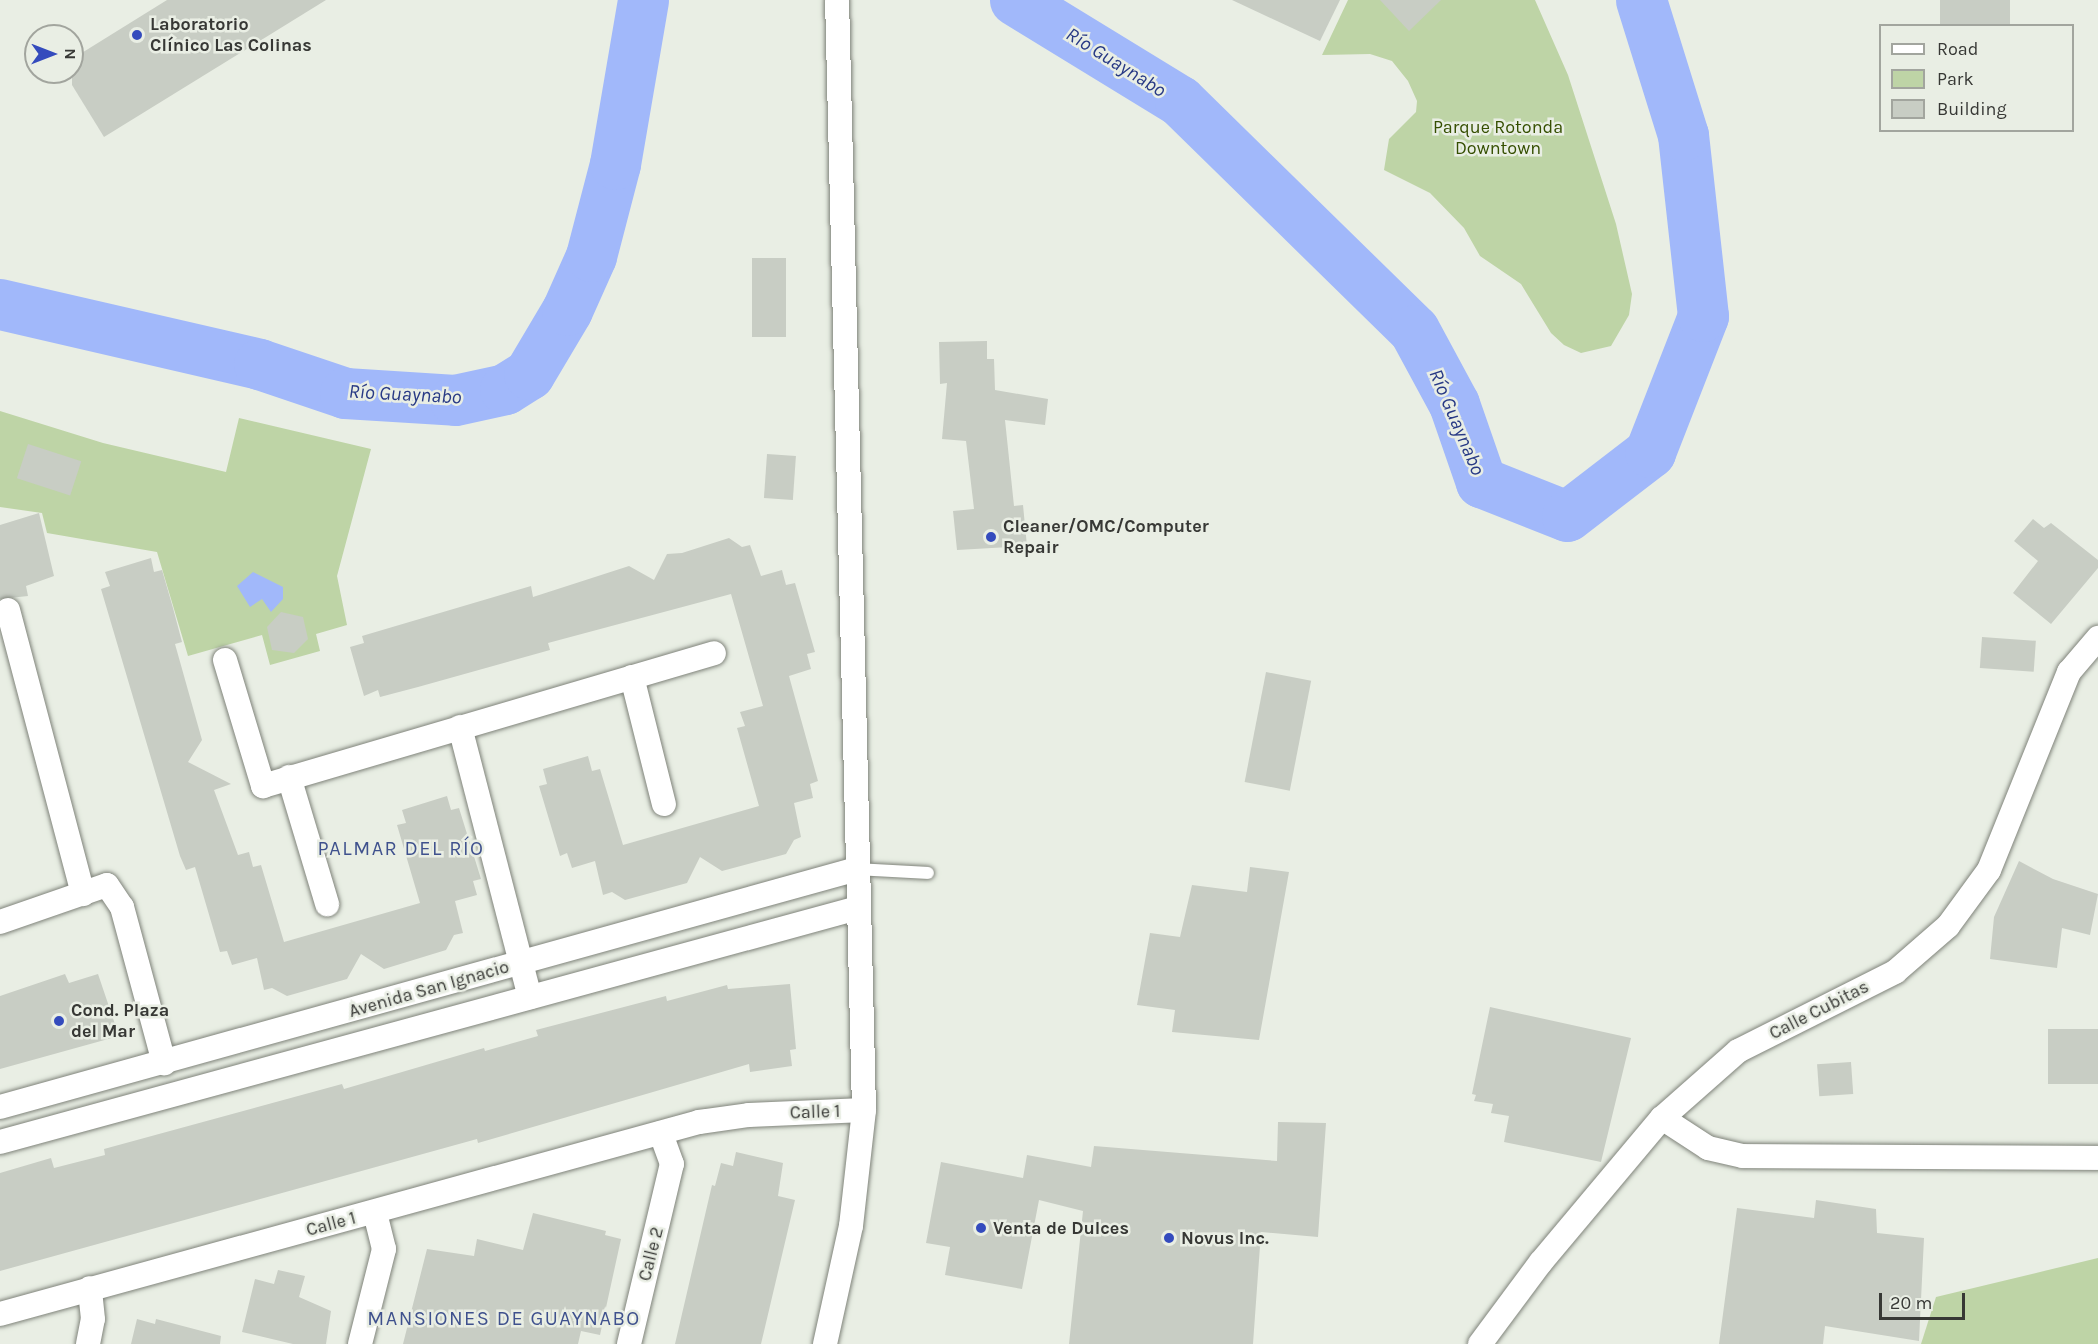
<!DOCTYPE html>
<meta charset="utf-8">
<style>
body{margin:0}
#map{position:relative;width:2098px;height:1344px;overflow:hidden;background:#e9eee4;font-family:Karla,sans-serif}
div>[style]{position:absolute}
.green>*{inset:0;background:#bed4a6}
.water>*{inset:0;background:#a1b8fa}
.river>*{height:51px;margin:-25.5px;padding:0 25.5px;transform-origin:25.5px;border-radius:25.5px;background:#a1b8fa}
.building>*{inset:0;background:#c8cdc4;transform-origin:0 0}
.roads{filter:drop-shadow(0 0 2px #7f837a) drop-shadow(0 0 2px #7f837a)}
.lane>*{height:12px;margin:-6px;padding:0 6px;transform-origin:6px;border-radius:6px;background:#fff}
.street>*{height:24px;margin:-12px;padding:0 12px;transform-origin:12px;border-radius:12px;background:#fff}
.dots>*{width:16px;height:16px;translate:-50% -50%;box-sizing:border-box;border:3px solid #e9eee4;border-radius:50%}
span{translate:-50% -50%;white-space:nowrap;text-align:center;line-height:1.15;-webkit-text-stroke:5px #e9eee4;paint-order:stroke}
.poi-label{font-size:18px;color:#373835;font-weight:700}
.left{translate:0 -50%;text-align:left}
.park-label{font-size:18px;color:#354f01}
.street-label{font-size:18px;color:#373835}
.water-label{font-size:20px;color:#283a85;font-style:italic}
.neighbourhood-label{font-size:20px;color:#3f518d;letter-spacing:1.5px}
.legend{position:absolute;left:1879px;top:24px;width:195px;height:108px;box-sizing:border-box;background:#e9eee4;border:2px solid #a2a59e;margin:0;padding:8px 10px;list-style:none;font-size:18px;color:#373835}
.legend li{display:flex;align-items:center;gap:12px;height:30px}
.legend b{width:30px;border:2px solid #a2a59e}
.north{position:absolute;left:24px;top:24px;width:60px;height:60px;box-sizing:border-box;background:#e9eee4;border:2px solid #a2a59e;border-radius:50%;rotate:90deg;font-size:16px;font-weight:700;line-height:24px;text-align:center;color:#373835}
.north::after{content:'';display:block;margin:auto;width:21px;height:27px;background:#344bbd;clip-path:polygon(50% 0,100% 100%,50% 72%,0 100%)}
.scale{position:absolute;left:1879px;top:1293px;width:86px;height:27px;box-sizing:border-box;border:3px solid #373835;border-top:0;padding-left:8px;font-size:18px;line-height:21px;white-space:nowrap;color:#373835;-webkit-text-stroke:4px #e9eee4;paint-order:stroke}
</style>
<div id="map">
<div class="green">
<div style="clip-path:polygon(1348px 0,1535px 0,1568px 75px,1616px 224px,1632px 294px,1629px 315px,1611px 346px,1581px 353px,1564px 345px,1551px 333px,1521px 284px,1480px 256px,1464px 228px,1430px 193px,1384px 170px,1389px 139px,1416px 112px,1417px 101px,1408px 81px,1392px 61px,1370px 54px,1322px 55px)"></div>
<div style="clip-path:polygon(0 411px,103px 443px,226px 472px,239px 418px,371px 449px,337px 576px,347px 625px,316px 634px,320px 651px,270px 665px,262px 635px,188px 656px,157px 552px,47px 533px,42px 513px,0 507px)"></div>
<div style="clip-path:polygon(2098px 1258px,2098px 1344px,1921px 1344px,1936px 1297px)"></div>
</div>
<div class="water">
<div style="clip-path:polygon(253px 572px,283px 587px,283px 599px,271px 612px,262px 599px,250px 607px,237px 586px)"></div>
</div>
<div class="river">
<div style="left:1015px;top:0;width:193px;rotate:31.5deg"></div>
<div style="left:1180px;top:101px;width:327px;rotate:44.4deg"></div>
<div style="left:1414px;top:330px;width:84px;rotate:61.6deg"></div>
<div style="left:1454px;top:404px;width:83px;rotate:70.9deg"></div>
<div style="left:1481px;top:482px;width:92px;rotate:21.6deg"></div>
<div style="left:1567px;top:516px;width:105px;rotate:-37.6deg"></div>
<div style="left:1650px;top:452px;width:146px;rotate:-68.7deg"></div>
<div style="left:1703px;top:316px;width:182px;rotate:-96.3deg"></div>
<div style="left:1683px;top:135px;width:141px;rotate:-107.3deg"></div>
<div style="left:0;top:304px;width:266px;rotate:13deg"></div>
<div style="left:259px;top:364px;width:91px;rotate:18.6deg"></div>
<div style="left:345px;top:393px;width:110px;rotate:3.6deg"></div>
<div style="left:455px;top:400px;width:51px;rotate:-12.4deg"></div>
<div style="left:505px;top:389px;width:28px;rotate:-32deg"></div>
<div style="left:529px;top:374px;width:74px;rotate:-59.3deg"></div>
<div style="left:567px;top:310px;width:59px;rotate:-66deg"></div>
<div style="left:591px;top:256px;width:95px;rotate:-75.4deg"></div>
<div style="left:615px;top:164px;width:166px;rotate:-80.3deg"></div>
</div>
<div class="building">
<div style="clip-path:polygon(167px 0,326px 0,104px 137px,72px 85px,72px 59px)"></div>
<div style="clip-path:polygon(1232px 0,1340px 0,1320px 41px)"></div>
<div style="clip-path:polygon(1380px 0,1441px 0,1409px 31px)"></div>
<div style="left:1940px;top:0;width:70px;height:26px"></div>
<div style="left:752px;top:258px;width:34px;height:79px"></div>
<div style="clip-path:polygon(987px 341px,987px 359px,994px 359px,995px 390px,1048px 399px,1045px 425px,1005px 420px,1014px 506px,1023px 505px,1027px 546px,957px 550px,953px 511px,974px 509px,966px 441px,942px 439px,947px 383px,940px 384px,939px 342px)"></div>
<div style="left:28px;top:444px;width:56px;height:36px;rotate:18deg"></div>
<div style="left:767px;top:454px;width:29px;height:44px;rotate:4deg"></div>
<div style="clip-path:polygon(39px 513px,54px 576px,26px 586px,28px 596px,0 599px,0 525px)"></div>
<div style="clip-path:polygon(2033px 519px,2044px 528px,2051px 523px,2098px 560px,2098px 568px,2051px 624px,2013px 593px,2038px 561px,2014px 541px)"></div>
<div style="clip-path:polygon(729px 538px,742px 547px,750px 545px,761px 576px,782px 570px,786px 585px,795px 583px,815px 652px,807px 654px,811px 669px,789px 676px,818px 781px,810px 784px,813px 798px,794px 803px,801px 837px,794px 840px,786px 854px,722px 871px,700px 857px,687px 883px,625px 900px,612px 892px,603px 895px,595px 861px,572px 868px,567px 853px,560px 856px,539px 786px,547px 784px,543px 769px,588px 756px,592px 771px,600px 769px,623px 845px,759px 806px,737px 728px,745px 726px,740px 712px,763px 706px,731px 594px,548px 643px,550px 650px,418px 687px,380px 697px,378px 690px,364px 696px,350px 647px,364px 643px,362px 636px,531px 586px,533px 597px,629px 566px,654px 580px,667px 554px,682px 553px)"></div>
<div style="clip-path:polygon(151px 558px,154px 572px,162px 570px,173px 608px,182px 642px,175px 644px,202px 740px,188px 762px,231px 784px,214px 790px,238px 855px,249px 852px,253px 867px,261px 865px,284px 942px,420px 903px,397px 825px,406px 823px,402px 810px,447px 796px,451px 810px,459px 808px,481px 879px,473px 881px,477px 895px,455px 901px,463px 933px,454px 935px,446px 950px,384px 969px,361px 954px,347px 979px,287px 996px,272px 988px,264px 990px,257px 958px,232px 965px,227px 951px,220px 952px,195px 867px,186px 870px,180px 856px,101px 589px,110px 586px,105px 572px)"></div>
<div style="clip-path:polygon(281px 612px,303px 617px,308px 639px,294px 653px,272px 650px,267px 627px)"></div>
<div style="left:1982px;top:637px;width:54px;height:31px;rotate:4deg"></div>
<div style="left:1266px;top:672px;width:46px;height:112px;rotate:11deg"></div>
<div style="clip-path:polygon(2019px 861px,2053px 879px,2098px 894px,2090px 935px,2062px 928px,2057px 968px,1990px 959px,1994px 917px)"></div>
<div style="clip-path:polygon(1250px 867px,1289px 872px,1259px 1040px,1172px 1032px,1175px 1010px,1137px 1005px,1150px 933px,1180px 937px,1192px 885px,1247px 892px)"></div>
<div style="clip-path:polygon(65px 974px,69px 983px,98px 974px,119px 1036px,0 1069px,0 996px)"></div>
<div style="clip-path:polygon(790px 984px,796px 1049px,790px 1050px,792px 1066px,750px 1072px,749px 1064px,478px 1143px,477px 1139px,0 1271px,0 1173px,51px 1158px,54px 1168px,105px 1155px,104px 1149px,342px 1084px,344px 1089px,484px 1048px,485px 1051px,538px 1036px,536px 1030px,666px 996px,667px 1001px,727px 985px,728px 989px)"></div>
<div style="clip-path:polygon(1490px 1007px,1631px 1038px,1601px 1162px,1504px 1142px,1509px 1116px,1491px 1113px,1493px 1104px,1474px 1101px,1476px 1095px,1472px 1094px)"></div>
<div style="left:2098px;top:1029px;width:55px;height:50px;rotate:90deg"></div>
<div style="left:1851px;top:1062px;width:32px;height:34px;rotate:86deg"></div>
<div style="clip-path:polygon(1278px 1122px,1326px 1123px,1318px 1237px,1261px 1232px,1253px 1344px,1069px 1344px,1083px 1211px,1039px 1200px,1022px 1289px,945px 1275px,950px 1247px,926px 1243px,941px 1162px,1023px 1178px,1027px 1155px,1091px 1167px,1094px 1146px,1277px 1161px)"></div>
<div style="clip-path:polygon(736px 1152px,783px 1163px,778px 1196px,795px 1200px,761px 1344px,675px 1344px,712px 1185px,715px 1186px,721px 1163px,733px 1166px)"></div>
<div style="clip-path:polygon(1816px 1200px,1876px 1209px,1877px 1233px,1924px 1238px,1919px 1341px,1825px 1326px,1823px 1344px,1719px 1344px,1737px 1208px,1814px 1218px)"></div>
<div style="clip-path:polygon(533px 1213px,606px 1231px,605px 1235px,621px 1239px,600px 1335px,581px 1331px,578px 1344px,403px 1344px,427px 1249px,474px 1256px,477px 1239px,523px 1250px)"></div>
<div style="clip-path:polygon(278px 1270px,305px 1276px,299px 1297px,331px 1311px,326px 1344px,293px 1344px,242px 1332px,255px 1279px,274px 1284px)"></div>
<div style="clip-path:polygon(137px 1319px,155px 1324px,156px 1319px,221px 1336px,220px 1344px,131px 1344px)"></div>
</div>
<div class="roads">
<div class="lane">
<div style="left:857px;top:869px;width:71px;rotate:3.2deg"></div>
</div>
<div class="street">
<div style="left:8px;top:610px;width:294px;rotate:75.2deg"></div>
<div style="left:225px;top:660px;width:132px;rotate:73.2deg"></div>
<div style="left:263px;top:786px;width:470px;rotate:-16.4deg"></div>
<div style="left:632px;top:677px;width:131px;rotate:75.9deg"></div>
<div style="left:460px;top:727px;width:279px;rotate:75.5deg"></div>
<div style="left:289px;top:777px;width:133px;rotate:73.3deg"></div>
<div style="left:0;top:922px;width:113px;rotate:-19.1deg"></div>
<div style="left:107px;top:885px;width:27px;rotate:56deg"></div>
<div style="left:122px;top:907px;width:162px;rotate:74.9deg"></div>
<div style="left:0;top:1107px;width:889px;rotate:-15.52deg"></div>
<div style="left:1662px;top:1118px;width:55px;rotate:33.1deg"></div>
<div style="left:1708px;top:1148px;width:36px;rotate:13deg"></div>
<div style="left:1743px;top:1156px;width:355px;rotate:0.3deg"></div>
<div style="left:0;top:1142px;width:889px;rotate:-15.26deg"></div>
<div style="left:0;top:1314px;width:725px;rotate:-15.36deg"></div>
<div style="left:699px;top:1122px;width:50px;rotate:-8deg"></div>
<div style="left:749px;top:1115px;width:115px;rotate:-2.5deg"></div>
<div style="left:88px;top:1344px;width:25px;rotate:-79deg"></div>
<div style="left:93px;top:1319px;width:31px;rotate:-96deg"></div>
<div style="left:360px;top:1344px;width:98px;rotate:-75.8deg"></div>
<div style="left:384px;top:1249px;width:37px;rotate:-104deg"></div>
<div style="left:629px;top:1344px;width:185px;rotate:-76.6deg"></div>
<div style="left:672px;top:1164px;width:33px;rotate:-110deg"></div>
<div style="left:825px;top:1344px;width:121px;rotate:-77.6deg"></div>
<div style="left:851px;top:1226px;width:117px;rotate:-83.6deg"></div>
<div style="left:864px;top:1110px;width:1110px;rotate:-91.39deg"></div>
<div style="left:1480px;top:1344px;width:102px;rotate:-53.4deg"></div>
<div style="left:1541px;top:1262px;width:188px;rotate:-50deg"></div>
<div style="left:1662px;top:1118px;width:101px;rotate:-41.4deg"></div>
<div style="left:1738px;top:1051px;width:176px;rotate:-26.7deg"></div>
<div style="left:1895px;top:972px;width:70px;rotate:-41deg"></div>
<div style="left:1948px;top:926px;width:69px;rotate:-53.8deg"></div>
<div style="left:1989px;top:870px;width:214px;rotate:-68deg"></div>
<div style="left:2069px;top:672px;width:45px;rotate:-49.5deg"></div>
</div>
</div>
<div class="dots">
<div style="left:137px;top:35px;background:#344bbd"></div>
<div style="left:991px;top:537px;background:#344bbd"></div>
<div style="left:59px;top:1021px;background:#344bbd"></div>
<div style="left:981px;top:1228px;background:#344bbd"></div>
<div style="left:1169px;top:1238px;background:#344bbd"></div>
</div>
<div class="poi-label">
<span class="left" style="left:150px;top:35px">Laboratorio<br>Clínico Las Colinas</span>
<span class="left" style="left:1003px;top:537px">Cleaner/OMC/Computer<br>Repair</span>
<span class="left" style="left:71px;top:1021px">Cond. Plaza<br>del Mar</span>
<span class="left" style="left:993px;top:1228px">Venta de Dulces</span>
<span class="left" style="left:1181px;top:1238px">Novus Inc.</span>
</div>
<div class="park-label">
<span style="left:1498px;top:138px">Parque Rotonda<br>Downtown</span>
</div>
<div class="street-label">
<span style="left:429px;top:989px;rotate:-16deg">Avenida San Ignacio</span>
<span style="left:1819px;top:1010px;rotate:-27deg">Calle Cubitas</span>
<span style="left:815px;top:1112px;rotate:-2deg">Calle 1</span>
<span style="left:331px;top:1224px;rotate:-15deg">Calle 1</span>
<span style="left:651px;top:1254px;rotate:-76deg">Calle 2</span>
</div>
<div class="water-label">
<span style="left:1116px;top:62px;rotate:32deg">Río Guaynabo</span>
<span style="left:405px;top:394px;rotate:3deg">Río Guaynabo</span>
<span style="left:1457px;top:422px;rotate:67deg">Río Guaynabo</span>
</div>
<div class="neighbourhood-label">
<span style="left:401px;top:848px">PALMAR DEL RÍO</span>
<span style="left:504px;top:1318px">MANSIONES DE GUAYNABO</span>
</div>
<ul class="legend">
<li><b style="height:8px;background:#fff"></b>Road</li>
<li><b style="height:16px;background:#bed4a6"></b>Park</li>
<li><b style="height:16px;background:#c8cdc4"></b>Building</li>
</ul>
<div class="north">N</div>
<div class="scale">20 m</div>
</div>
